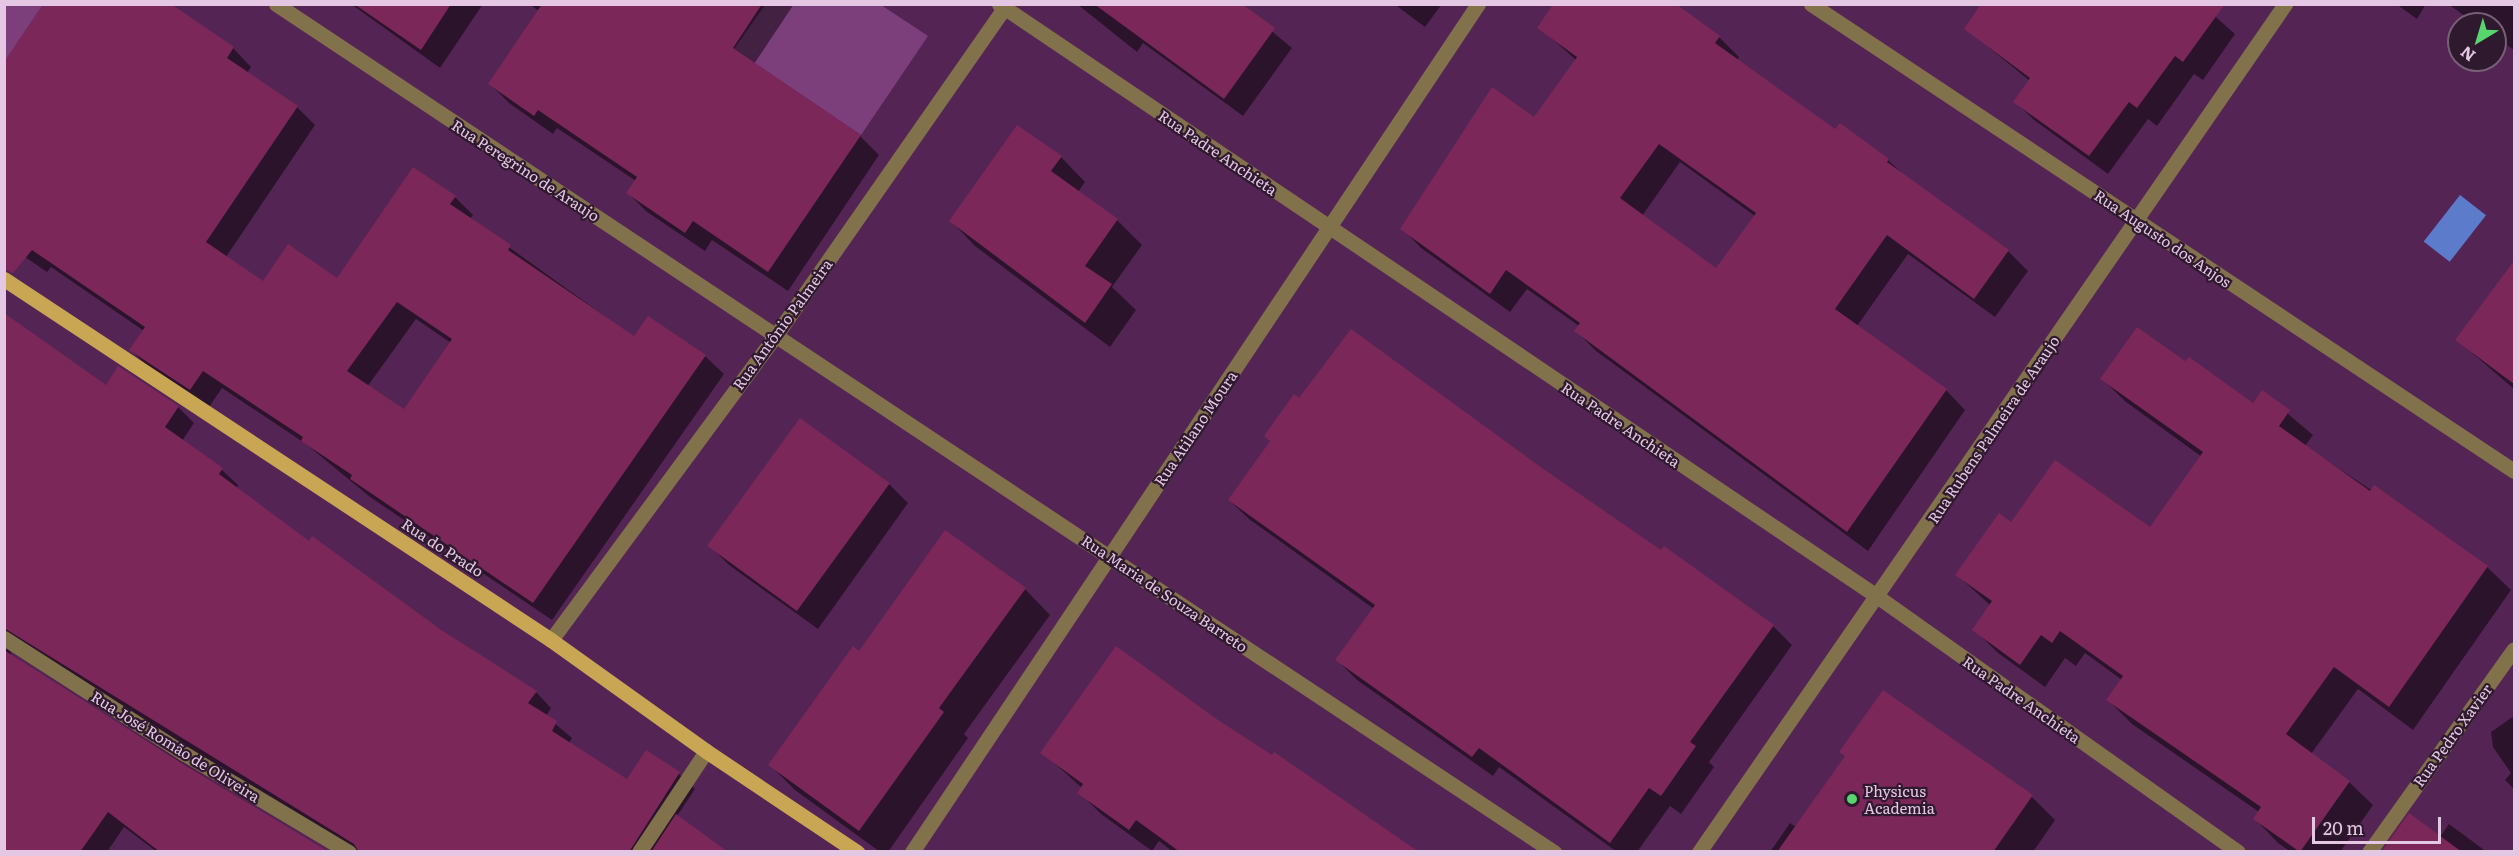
<!DOCTYPE html>
<meta charset="utf-8">
<style>
body{margin:0}
#map{position:relative;width:2519px;height:856px;overflow:hidden;background:#542554;font-family:Literata,serif}
div>[style]{position:absolute}
.green>*{inset:0;background:#7c3f7c}
.water>*{inset:0;background:#5d7bcb;transform-origin:0 0}
.shadow>*{inset:0;background:#0007}
.building>*{inset:0;background:#7b2759;transform-origin:0 0}
.minor>*{height:15px;margin:-7.5px;padding:0 7.5px;transform-origin:7.5px;border-radius:7.5px;background:#82724c}
.major>*{height:15px;margin:-7.5px;padding:0 7.5px;transform-origin:7.5px;border-radius:7.5px;background:#c8a654}
.dots>*{width:16px;height:16px;translate:-50% -50%;box-sizing:border-box;border:3px solid #2e192e;border-radius:50%}
span{translate:-50% -50%;white-space:nowrap;text-align:center;line-height:1.15;-webkit-text-stroke:4.5px #2e192e;paint-order:stroke}
.street-label{font-size:15px;color:#e4c8e3}
.poi-label{font-size:15px;color:#e4c8e3}
.left{translate:0 -50%;text-align:left}
.frame{position:absolute;inset:0;border:6px solid #e4c8e3;pointer-events:none}
.north{position:absolute;left:2447px;top:12px;width:60px;height:60px;box-sizing:border-box;background:#2e192e;border:2px solid #775f76;border-radius:50%;rotate:218deg;font-size:16px;font-weight:700;line-height:24px;text-align:center;color:#e4c8e3}
.north::after{content:'';display:block;margin:auto;width:21px;height:27px;background:#59d56f;clip-path:polygon(50% 0,100% 100%,50% 72%,0 100%)}
.scale{position:absolute;left:2312px;top:817px;width:129px;height:27px;box-sizing:border-box;border:3px solid #e4c8e3;border-top:0;padding-left:8px;font-size:18px;line-height:21px;white-space:nowrap;color:#e4c8e3;-webkit-text-stroke:4px #2e192e;paint-order:stroke}
</style>
<div id="map">
<div class="green">
<div style="clip-path:polygon(5px 5px,47px 5px,5px 62px)"></div>
<div style="clip-path:polygon(765px 5px,881px 5px,928px 36px,861px 135px,734px 49px)"></div>
</div>
<div class="water">
<div style="left:2460px;top:195px;width:33px;height:59px;rotate:38deg"></div>
</div>
<div class="shadow">
<div style="clip-path:polygon(evenodd,169px 4px,233px 48px,251px 67px,247px 73px,297px 107px,315px 125px,226px 257px,263px 283px,337px 280px,455px 197px,473px 215px,470px 219px,635px 338px,705px 356px,724px 374px,552px 620px,370px 497px,306px 444px,222px 388px,209px 407px,149px 368px,131px 350px,144px 331px,51px 267px,47px 272px,6px 244px,169px 4px,416px 319px,451px 343px,404px 411px,367px 387px,416px 319px)"></div>
<div style="clip-path:polygon(351px 4px,483px 4px,440px 68px)"></div>
<div style="clip-path:polygon(529px 4px,794px 4px,754px 64px,860px 136px,879px 155px,788px 291px,712px 240px,705px 251px,647px 212px,628px 193px,636px 181px,557px 128px,553px 134px,509px 103px,490px 84px,539px 11px)"></div>
<div style="clip-path:polygon(1077px 4px,1239px 4px,1292px 48px,1243px 116px,1143px 43px,1137px 52px)"></div>
<div style="clip-path:polygon(1394px 4px,1442px 4px,1425px 27px)"></div>
<div style="clip-path:polygon(2201px 4px,2235px 34px,2203px 80px,2194px 74px,2157px 126px,2148px 119px,2108px 174px,2034px 120px,2015px 102px,2030px 81px,1966px 29px)"></div>
<div style="clip-path:polygon(2396px 4px,2426px 4px,2417px 19px)"></div>
<div style="clip-path:polygon(2448px 4px,2514px 4px,2514px 50px,2495px 37px,2495px 24px,2476px 24px)"></div>
<div style="clip-path:polygon(evenodd,1539px 27px,1719px 37px,1739px 57px,1737px 60px,1835px 132px,1888px 160px,1909px 180px,2008px 251px,2028px 271px,1995px 317px,1908px 254px,1857px 326px,1946px 390px,1965px 410px,1868px 551px,1596px 351px,1576px 331px,1579px 326px,1527px 289px,1510px 312px,1421px 248px,1402px 228px,1534px 119px,1576px 60px,1539px 27px,1680px 162px,1755px 216px,1716px 270px,1642px 216px,1680px 162px)"></div>
<div style="clip-path:polygon(1061px 157px,1085px 182px,1078px 192px,1117px 220px,1142px 245px,1112px 287px,1136px 310px,1110px 347px,975px 246px,951px 221px)"></div>
<div style="clip-path:polygon(2514px 264px,2514px 389px,2457px 340px)"></div>
<div style="clip-path:polygon(4px 315px,106px 387px,119px 368px,178px 407px,194px 423px,182px 441px,222px 470px,238px 485px,236px 489px,309px 543px,536px 692px,551px 708px,546px 716px,572px 738px,569px 743px,628px 781px,646px 752px,679px 774px,695px 789px,677px 816px,725px 852px,359px 852px,10px 649px,12px 657px,326px 852px,157px 852px,124px 827px,107px 852px,4px 852px)"></div>
<div style="clip-path:polygon(2185px 363px,2253px 405px,2262px 392px,2313px 435px,2305px 446px,2487px 567px,2511px 590px,2413px 730px,2358px 689px,2311px 754px,2349px 782px,2373px 805px,2340px 852px,2291px 852px,2278px 843px,2255px 819px,2259px 812px,2132px 724px,2108px 700px,2122px 680px,2085px 653px,2076px 666px,2065px 658px,2045px 687px,1998px 653px,1974px 629px,1990px 605px,1957px 575px,2011px 524px,2151px 529px,2202px 457px,2126px 402px,2102px 379px)"></div>
<div style="clip-path:polygon(1299px 400px,1541px 469px,1773px 626px,1792px 645px,1709px 762px,1714px 767px,1681px 814px,1670px 806px,1637px 852px,1617px 852px,1499px 767px,1493px 776px,1357px 680px,1337px 660px,1374px 609px,1249px 519px,1229px 500px)"></div>
<div style="clip-path:polygon(801px 420px,889px 484px,908px 503px,818px 629px,729px 565px,710px 546px)"></div>
<div style="clip-path:polygon(1025px 589px,1050px 615px,964px 734px,968px 738px,888px 852px,880px 852px,795px 790px,770px 765px,859px 653px)"></div>
<div style="clip-path:polygon(2514px 716px,2514px 789px,2505px 780px,2511px 773px,2493px 747px,2491px 732px)"></div>
<div style="clip-path:polygon(1217px 721px,1417px 852px,1173px 852px,1159px 841px,1152px 851px,1101px 814px,1079px 792px,1082px 788px,1042px 752px)"></div>
<div style="clip-path:polygon(1846px 757px,2032px 797px,2055px 820px,2033px 852px,1770px 852px,1790px 823px,1796px 827px)"></div>
<div style="clip-path:polygon(2449px 824px,2487px 852px,2383px 852px,2440px 837px)"></div>
</div>
<div class="building">
<div style="clip-path:polygon(evenodd,43px 4px,171px 4px,234px 47px,227px 58px,298px 106px,206px 242px,263px 281px,288px 244px,337px 278px,413px 167px,456px 196px,450px 204px,511px 245px,508px 250px,634px 336px,648px 316px,706px 355px,533px 603px,350px 479px,352px 475px,301px 441px,303px 437px,203px 371px,190px 390px,129px 350px,145px 327px,32px 250px,13px 273px,4px 269px,4px 62px,43px 4px,397px 302px,452px 339px,404px 409px,347px 371px,397px 302px)"></div>
<div style="clip-path:polygon(354px 4px,451px 4px,421px 50px)"></div>
<div style="clip-path:polygon(542px 4px,762px 4px,733px 48px,861px 135px,768px 272px,693px 221px,685px 233px,626px 193px,637px 177px,538px 110px,534px 116px,488px 84px)"></div>
<div style="clip-path:polygon(1094px 4px,1242px 4px,1275px 28px,1224px 99px)"></div>
<div style="clip-path:polygon(evenodd,1553px 4px,1676px 4px,1720px 36px,1715px 43px,1835px 129px,1840px 123px,1889px 159px,1887px 162px,2009px 250px,1974px 299px,1887px 235px,1835px 309px,1947px 389px,1847px 532px,1574px 331px,1580px 323px,1506px 270px,1490px 294px,1400px 229px,1492px 87px,1534px 117px,1577px 57px,1537px 28px,1553px 4px,1659px 144px,1756px 213px,1716px 268px,1620px 198px,1659px 144px)"></div>
<div style="clip-path:polygon(1981px 4px,2225px 4px,2183px 62px,2175px 56px,2137px 108px,2129px 102px,2089px 156px,2013px 102px,2030px 78px,1964px 29px)"></div>
<div style="clip-path:polygon(1017px 125px,1062px 156px,1051px 171px,1118px 219px,1085px 266px,1112px 284px,1085px 323px,949px 221px)"></div>
<div style="clip-path:polygon(2514px 261px,2514px 384px,2455px 340px)"></div>
<div style="clip-path:polygon(4px 313px,106px 385px,118px 366px,179px 406px,165px 427px,223px 468px,219px 474px,309px 541px,312px 536px,440px 629px,537px 691px,528px 703px,557px 721px,552px 731px,627px 779px,646px 750px,680px 772px,629px 852px,359px 852px,354px 844px,4px 628px)"></div>
<div style="clip-path:polygon(2137px 327px,2185px 361px,2189px 357px,2253px 403px,2262px 390px,2290px 410px,2279px 426px,2370px 491px,2374px 485px,2488px 566px,2389px 707px,2334px 667px,2286px 734px,2350px 781px,2300px 852px,2253px 819px,2261px 807px,2106px 700px,2123px 676px,2060px 631px,2052px 643px,2041px 635px,2020px 665px,1972px 630px,1992px 601px,1955px 575px,1999px 513px,2011px 522px,2055px 460px,2150px 527px,2203px 452px,2100px 379px)"></div>
<div style="clip-path:polygon(1351px 329px,1542px 468px,1661px 550px,1664px 546px,1774px 625px,1690px 742px,1696px 746px,1661px 796px,1649px 788px,1610px 843px,1479px 748px,1472px 757px,1335px 660px,1375px 605px,1228px 500px,1270px 441px,1264px 436px,1294px 394px,1299px 398px)"></div>
<div style="left:800px;top:418px;width:111px;height:158px;rotate:36deg"></div>
<div style="clip-path:polygon(945px 530px,1026px 588px,939px 708px,944px 712px,859px 831px,768px 765px,853px 646px,859px 651px)"></div>
<div style="clip-path:polygon(1116px 646px,1218px 720px,1272px 755px,1274px 752px,1419px 852px,1180px 852px,1136px 820px,1129px 830px,1077px 793px,1083px 784px,1040px 753px)"></div>
<div style="clip-path:polygon(4px 650px,180px 762px,329px 852px,160px 852px,108px 812px,80px 852px,4px 852px)"></div>
<div style="clip-path:polygon(1883px 690px,2033px 795px,1993px 852px,1777px 852px,1845px 756px,1839px 752px)"></div>
<div style="clip-path:polygon(2409px 813px,2462px 852px,2381px 852px)"></div>
<div style="clip-path:polygon(676px 814px,728px 852px,651px 852px)"></div>
</div>
<div class="minor">
<div style="left:276px;top:4px;width:1534px;rotate:33.57deg"></div>
<div style="left:999px;top:4px;width:1060px;rotate:34deg"></div>
<div style="left:1878px;top:597px;width:441px;rotate:35.3deg"></div>
<div style="left:1811px;top:4px;width:844px;rotate:33.6deg"></div>
<div style="left:4px;top:638px;width:215px;rotate:32.7deg"></div>
<div style="left:185px;top:754px;width:191px;rotate:30.9deg"></div>
<div style="left:551px;top:640px;width:379px;rotate:-53.6deg"></div>
<div style="left:776px;top:335px;width:404px;rotate:-55.1deg"></div>
<div style="left:639px;top:852px;width:121px;rotate:-56.4deg"></div>
<div style="left:912px;top:852px;width:1020px;rotate:-56.28deg"></div>
<div style="left:1699px;top:852px;width:1031px;rotate:-55.35deg"></div>
<div style="left:2369px;top:852px;width:249px;rotate:-54.5deg"></div>
</div>
<div class="major">
<div style="left:4px;top:279px;width:655px;rotate:33.42deg"></div>
<div style="left:551px;top:640px;width:191px;rotate:35.6deg"></div>
<div style="left:706px;top:751px;width:182px;rotate:33.8deg"></div>
</div>
<div class="dots">
<div style="left:1852px;top:799px;background:#59d56f"></div>
</div>
<div class="street-label">
<span style="left:1218px;top:152px;rotate:34deg">Rua Padre Anchieta</span>
<span style="left:526px;top:170px;rotate:33deg">Rua Peregrino de Araujo</span>
<span style="left:2163px;top:238px;rotate:34deg">Rua Augusto dos Anjos</span>
<span style="left:782px;top:324px;rotate:-54deg">Rua Antônio Palmeira</span>
<span style="left:1621px;top:424px;rotate:34deg">Rua Padre Anchieta</span>
<span style="left:1195px;top:428px;rotate:-56deg">Rua Atilano Moura</span>
<span style="left:1993px;top:429px;rotate:-56deg">Rua Rubens Palmeira de Araujo</span>
<span style="left:443px;top:547px;rotate:33deg">Rua do Prado</span>
<span style="left:1165px;top:593px;rotate:34deg">Rua Maria de Souza Barreto</span>
<span style="left:2022px;top:699px;rotate:35deg">Rua Padre Anchieta</span>
<span style="left:2452px;top:735px;rotate:-54deg">Rua Pedro Xavier</span>
<span style="left:176px;top:746px;rotate:32deg">Rua José Romão de Oliveira</span>
</div>
<div class="poi-label">
<span class="left" style="left:1864px;top:799px">Physicus<br>Academia</span>
</div>
<div class="frame"></div>
<div class="north">N</div>
<div class="scale">20 m</div>
</div>
